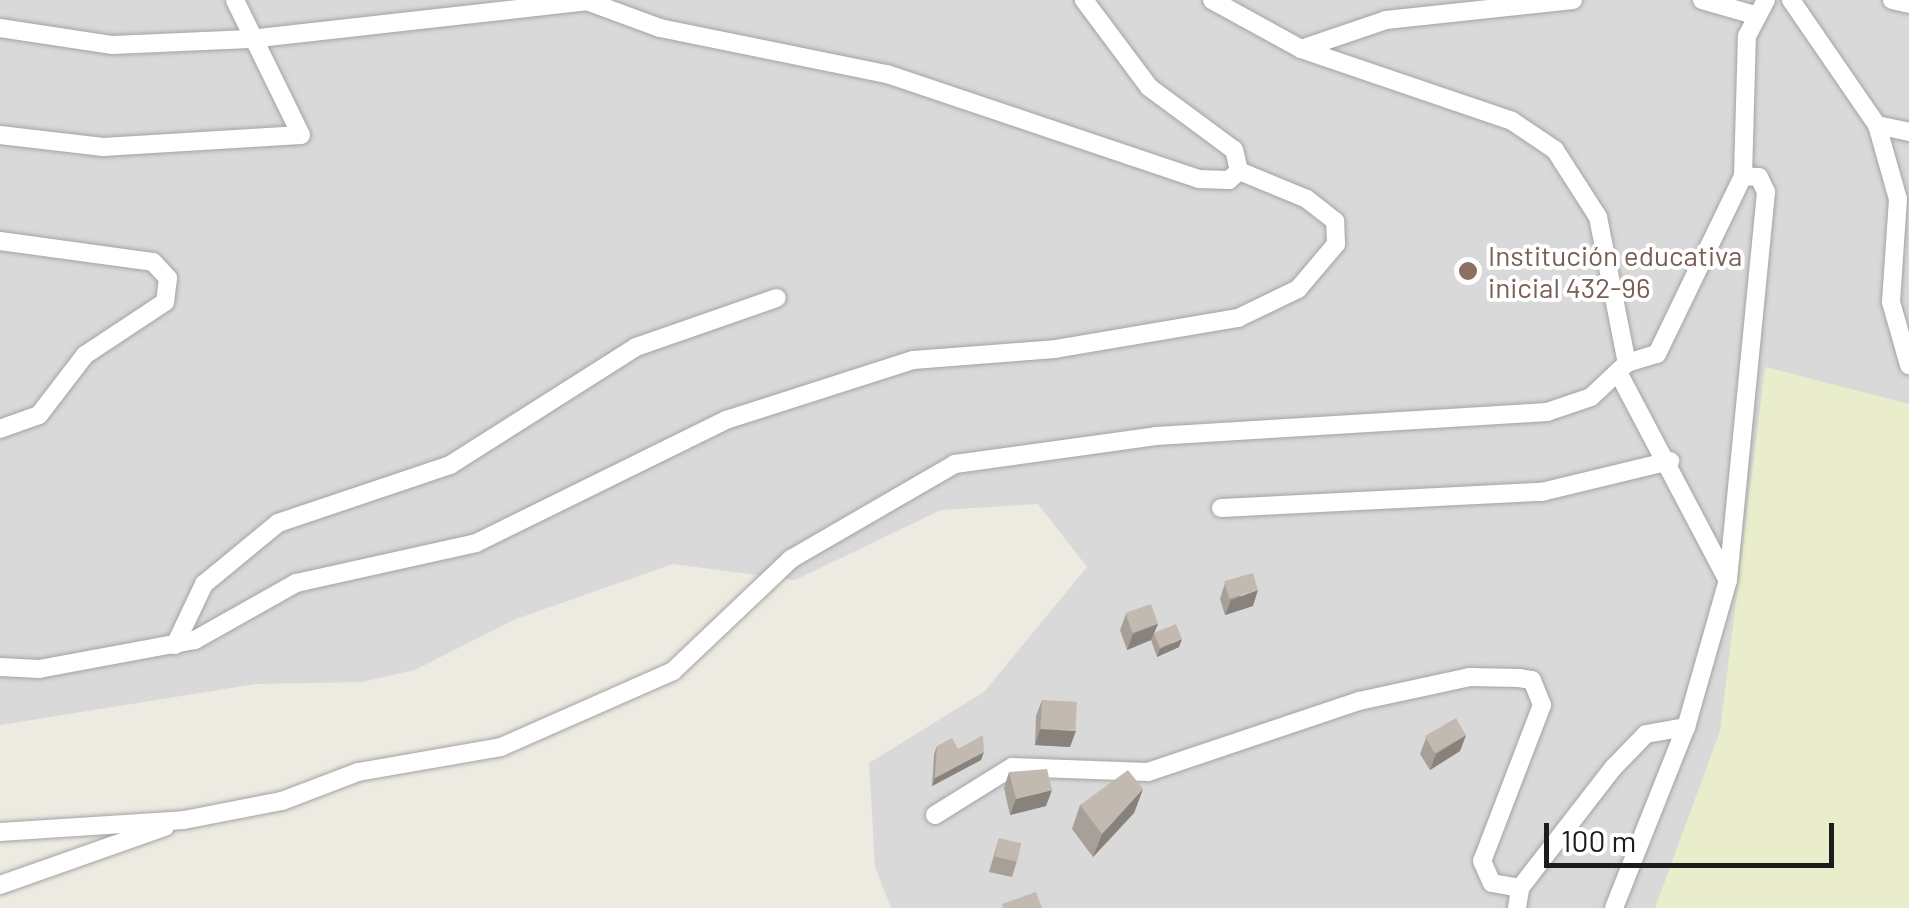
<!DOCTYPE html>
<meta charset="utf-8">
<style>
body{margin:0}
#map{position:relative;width:1909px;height:908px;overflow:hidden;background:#edeae1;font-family:Barlow,sans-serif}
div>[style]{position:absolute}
.residential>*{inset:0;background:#dad9d9}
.farmland>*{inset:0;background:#e9edcc}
.roads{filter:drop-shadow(0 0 2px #a3a3a3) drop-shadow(0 0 2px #a3a3a3)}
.street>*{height:18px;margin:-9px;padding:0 9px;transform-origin:9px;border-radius:9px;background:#fff}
.wall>*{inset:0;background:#a7a098}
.shaded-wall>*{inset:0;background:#88827c}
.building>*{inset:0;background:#c2bab1;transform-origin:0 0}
.dots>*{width:28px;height:28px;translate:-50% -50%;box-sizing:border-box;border:5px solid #fff;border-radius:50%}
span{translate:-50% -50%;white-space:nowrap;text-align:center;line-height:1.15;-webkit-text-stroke:8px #fff;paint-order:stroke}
.education-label{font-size:28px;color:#785e54}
.left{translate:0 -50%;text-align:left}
.scale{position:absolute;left:1544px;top:823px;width:290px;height:45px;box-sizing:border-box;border:5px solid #1c1c1c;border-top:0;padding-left:12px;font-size:30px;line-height:35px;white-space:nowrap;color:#1c1c1c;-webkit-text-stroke:8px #fff;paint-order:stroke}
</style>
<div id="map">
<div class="residential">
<div style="clip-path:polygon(0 0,1909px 0,1909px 522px,1686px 908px,891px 908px,875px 867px,869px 763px,984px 692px,1087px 567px,1038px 504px,941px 510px,795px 580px,673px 564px,516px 619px,415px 670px,362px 682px,256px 684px,0 725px)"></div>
</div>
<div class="farmland">
<div style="clip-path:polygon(1765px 367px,1909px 404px,1909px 908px,1655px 908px,1720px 731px)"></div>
</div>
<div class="roads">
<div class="street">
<div style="left:584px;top:0;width:81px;rotate:20.2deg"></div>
<div style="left:660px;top:28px;width:232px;rotate:11.5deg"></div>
<div style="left:887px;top:74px;width:329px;rotate:18.6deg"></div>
<div style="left:1199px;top:179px;width:30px;rotate:2deg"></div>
<div style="left:1229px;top:180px;width:13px;rotate:-42deg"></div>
<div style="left:1239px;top:171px;width:22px;rotate:-103deg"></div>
<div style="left:1234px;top:150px;width:106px;rotate:-143.5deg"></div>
<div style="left:1149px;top:87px;width:109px;rotate:-126.8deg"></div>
<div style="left:1212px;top:0;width:102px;rotate:28.8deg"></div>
<div style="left:1301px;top:49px;width:223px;rotate:18.8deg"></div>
<div style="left:1512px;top:121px;width:52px;rotate:34deg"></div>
<div style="left:1555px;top:150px;width:80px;rotate:57.3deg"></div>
<div style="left:1598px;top:217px;width:149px;rotate:78.8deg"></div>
<div style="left:1627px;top:363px;width:31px;rotate:-17deg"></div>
<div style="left:1657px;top:354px;width:198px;rotate:-64.2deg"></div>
<div style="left:1743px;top:176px;width:16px;rotate:4deg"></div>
<div style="left:1759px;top:177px;width:17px;rotate:65deg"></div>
<div style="left:1766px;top:192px;width:390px;rotate:95.6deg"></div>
<div style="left:1728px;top:580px;width:153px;rotate:105.9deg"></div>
<div style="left:1686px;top:727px;width:195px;rotate:111.7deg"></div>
<div style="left:1702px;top:0;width:51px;rotate:15.9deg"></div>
<div style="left:1791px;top:0;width:152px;rotate:55.5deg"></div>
<div style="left:1877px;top:125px;width:77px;rotate:74.2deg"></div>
<div style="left:1898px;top:199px;width:103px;rotate:93.9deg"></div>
<div style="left:1891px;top:302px;width:66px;rotate:74.1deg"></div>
<div style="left:1892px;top:0;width:17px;rotate:13deg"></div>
<div style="left:0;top:28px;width:114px;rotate:8.6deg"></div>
<div style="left:113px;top:45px;width:137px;rotate:-2.5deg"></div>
<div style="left:250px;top:39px;width:347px;rotate:-6.4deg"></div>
<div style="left:1301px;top:49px;width:90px;rotate:-18.8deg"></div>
<div style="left:1386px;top:20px;width:188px;rotate:-6.1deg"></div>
<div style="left:1877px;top:125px;width:33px;rotate:12deg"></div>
<div style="left:0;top:135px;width:104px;rotate:6.6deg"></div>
<div style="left:103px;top:147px;width:198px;rotate:-3.5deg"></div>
<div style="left:301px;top:135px;width:150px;rotate:-116.1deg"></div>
<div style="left:1743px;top:176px;width:140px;rotate:-88.4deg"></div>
<div style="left:1747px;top:36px;width:41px;rotate:-62.2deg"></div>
<div style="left:0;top:241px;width:154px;rotate:7.8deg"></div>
<div style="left:153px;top:262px;width:22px;rotate:47deg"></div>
<div style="left:168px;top:278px;width:24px;rotate:97deg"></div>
<div style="left:165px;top:302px;width:96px;rotate:146.5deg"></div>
<div style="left:85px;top:355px;width:76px;rotate:127.5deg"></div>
<div style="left:39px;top:415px;width:41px;rotate:160.3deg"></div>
<div style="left:1620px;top:376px;width:229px;rotate:62.2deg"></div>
<div style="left:1221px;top:508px;width:321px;rotate:-2.9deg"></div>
<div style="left:1542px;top:492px;width:132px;rotate:-13.6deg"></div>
<div style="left:175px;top:645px;width:68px;rotate:-64.6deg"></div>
<div style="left:204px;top:584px;width:96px;rotate:-39.5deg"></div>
<div style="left:278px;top:523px;width:182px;rotate:-18.6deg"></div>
<div style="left:450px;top:465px;width:220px;rotate:-32.4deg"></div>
<div style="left:636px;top:347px;width:149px;rotate:-19.2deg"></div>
<div style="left:0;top:667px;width:39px;rotate:3deg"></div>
<div style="left:39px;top:669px;width:159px;rotate:-10.5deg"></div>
<div style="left:195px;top:640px;width:116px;rotate:-29.4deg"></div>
<div style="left:296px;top:583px;width:184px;rotate:-12.5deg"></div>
<div style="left:476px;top:543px;width:279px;rotate:-26.2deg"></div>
<div style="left:726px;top:420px;width:196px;rotate:-17.8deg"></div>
<div style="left:913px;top:360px;width:142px;rotate:-4.4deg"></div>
<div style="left:1055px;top:349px;width:186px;rotate:-9.6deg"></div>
<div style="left:1238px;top:318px;width:67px;rotate:-25.8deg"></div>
<div style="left:1298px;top:289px;width:59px;rotate:-49.8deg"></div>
<div style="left:1336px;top:244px;width:23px;rotate:-92deg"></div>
<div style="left:1335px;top:221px;width:36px;rotate:-142deg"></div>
<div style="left:1307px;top:199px;width:74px;rotate:-157.6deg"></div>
<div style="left:935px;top:815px;width:91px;rotate:-31.9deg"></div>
<div style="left:1012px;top:767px;width:136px;rotate:2.1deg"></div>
<div style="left:1148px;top:772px;width:223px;rotate:-18.6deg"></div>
<div style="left:1359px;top:701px;width:114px;rotate:-12.2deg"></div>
<div style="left:1470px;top:677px;width:49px;rotate:1.2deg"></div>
<div style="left:1519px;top:678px;width:13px;rotate:9deg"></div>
<div style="left:1532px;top:680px;width:27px;rotate:68deg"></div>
<div style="left:1542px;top:705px;width:167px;rotate:111deg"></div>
<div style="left:1482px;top:861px;width:24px;rotate:66deg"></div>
<div style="left:1492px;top:883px;width:28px;rotate:10deg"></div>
<div style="left:0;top:832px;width:184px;rotate:-3.7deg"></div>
<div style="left:184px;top:820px;width:100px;rotate:-11deg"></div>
<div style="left:282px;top:801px;width:81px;rotate:-20.9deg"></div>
<div style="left:358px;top:772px;width:145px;rotate:-9.9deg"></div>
<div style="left:501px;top:747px;width:188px;rotate:-23.8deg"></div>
<div style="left:673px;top:671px;width:163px;rotate:-43.5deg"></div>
<div style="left:791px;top:559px;width:190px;rotate:-30.1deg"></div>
<div style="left:955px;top:464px;width:203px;rotate:-7.9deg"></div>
<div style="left:1156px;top:436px;width:392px;rotate:-3.5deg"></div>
<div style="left:1547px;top:412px;width:46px;rotate:-18.8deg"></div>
<div style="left:1591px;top:397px;width:50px;rotate:-43.4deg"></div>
<div style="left:0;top:885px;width:175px;rotate:-19.4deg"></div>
<div style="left:1517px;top:908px;width:20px;rotate:-81deg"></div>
<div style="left:1520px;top:888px;width:153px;rotate:-52.2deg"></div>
<div style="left:1614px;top:767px;width:46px;rotate:-45.9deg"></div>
<div style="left:1646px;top:734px;width:41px;rotate:-9.9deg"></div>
</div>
</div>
<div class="wall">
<div style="clip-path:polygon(1225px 583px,1253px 606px,1225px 615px,1220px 599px)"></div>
<div style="clip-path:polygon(1126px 614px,1158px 624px,1154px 633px,1179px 647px,1157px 657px,1151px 640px,1127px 650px,1120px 630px)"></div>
<div style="clip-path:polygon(1042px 700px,1070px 747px,1035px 745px,1036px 716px)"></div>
<div style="clip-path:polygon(1466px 735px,1460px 751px,1430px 770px,1420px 754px,1426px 738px)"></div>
<div style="clip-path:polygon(937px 746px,958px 749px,981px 760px,932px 786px,934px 754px)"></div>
<div style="clip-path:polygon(1009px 772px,1046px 806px,1010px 815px,1004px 788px)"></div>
<div style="clip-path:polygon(1143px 789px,1134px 813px,1093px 857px,1072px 829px,1080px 805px)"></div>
<div style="clip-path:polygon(999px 838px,1017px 861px,1012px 877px,989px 872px)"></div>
</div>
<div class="shaded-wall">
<div style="clip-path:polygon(1258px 590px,1253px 606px,1225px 615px,1231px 600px)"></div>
<div style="clip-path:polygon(1158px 624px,1151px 640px,1127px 650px,1133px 634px)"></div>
<div style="clip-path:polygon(1182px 639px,1179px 647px,1157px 657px,1160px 649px)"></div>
<div style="clip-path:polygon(1040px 729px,1076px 731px,1070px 747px,1035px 745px)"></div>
<div style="clip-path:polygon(1466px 735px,1460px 751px,1430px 770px,1436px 754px)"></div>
<div style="clip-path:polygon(984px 752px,981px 760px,932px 786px,935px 778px)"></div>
<div style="clip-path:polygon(1143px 789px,1134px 813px,1093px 857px,1102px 834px)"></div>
<div style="clip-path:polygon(1052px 790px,1046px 806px,1010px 815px,1016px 799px)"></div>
</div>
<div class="building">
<div style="left:1253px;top:573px;width:18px;height:30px;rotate:74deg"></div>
<div style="left:1151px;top:604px;width:21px;height:27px;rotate:71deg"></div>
<div style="left:1176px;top:624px;width:16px;height:24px;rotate:68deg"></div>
<div style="left:1042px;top:700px;width:35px;height:29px;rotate:3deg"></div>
<div style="left:1456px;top:718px;width:20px;height:36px;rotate:60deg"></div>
<div style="clip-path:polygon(983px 735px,984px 752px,935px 778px,937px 746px,952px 738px,958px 749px)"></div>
<div style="clip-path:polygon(1047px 769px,1052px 790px,1016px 799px,1009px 772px)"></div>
<div style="clip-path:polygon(1128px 770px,1143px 789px,1102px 834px,1080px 805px)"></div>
<div style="left:999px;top:838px;width:23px;height:19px;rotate:13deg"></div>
<div style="clip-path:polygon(1036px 892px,1042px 908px,1003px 908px,1002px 904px)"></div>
</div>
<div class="dots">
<div style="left:1468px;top:271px;background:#8d6e63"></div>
</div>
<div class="education-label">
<span class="left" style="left:1488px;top:271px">Institución educativa<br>inicial 432-96</span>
</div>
<div class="scale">100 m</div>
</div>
